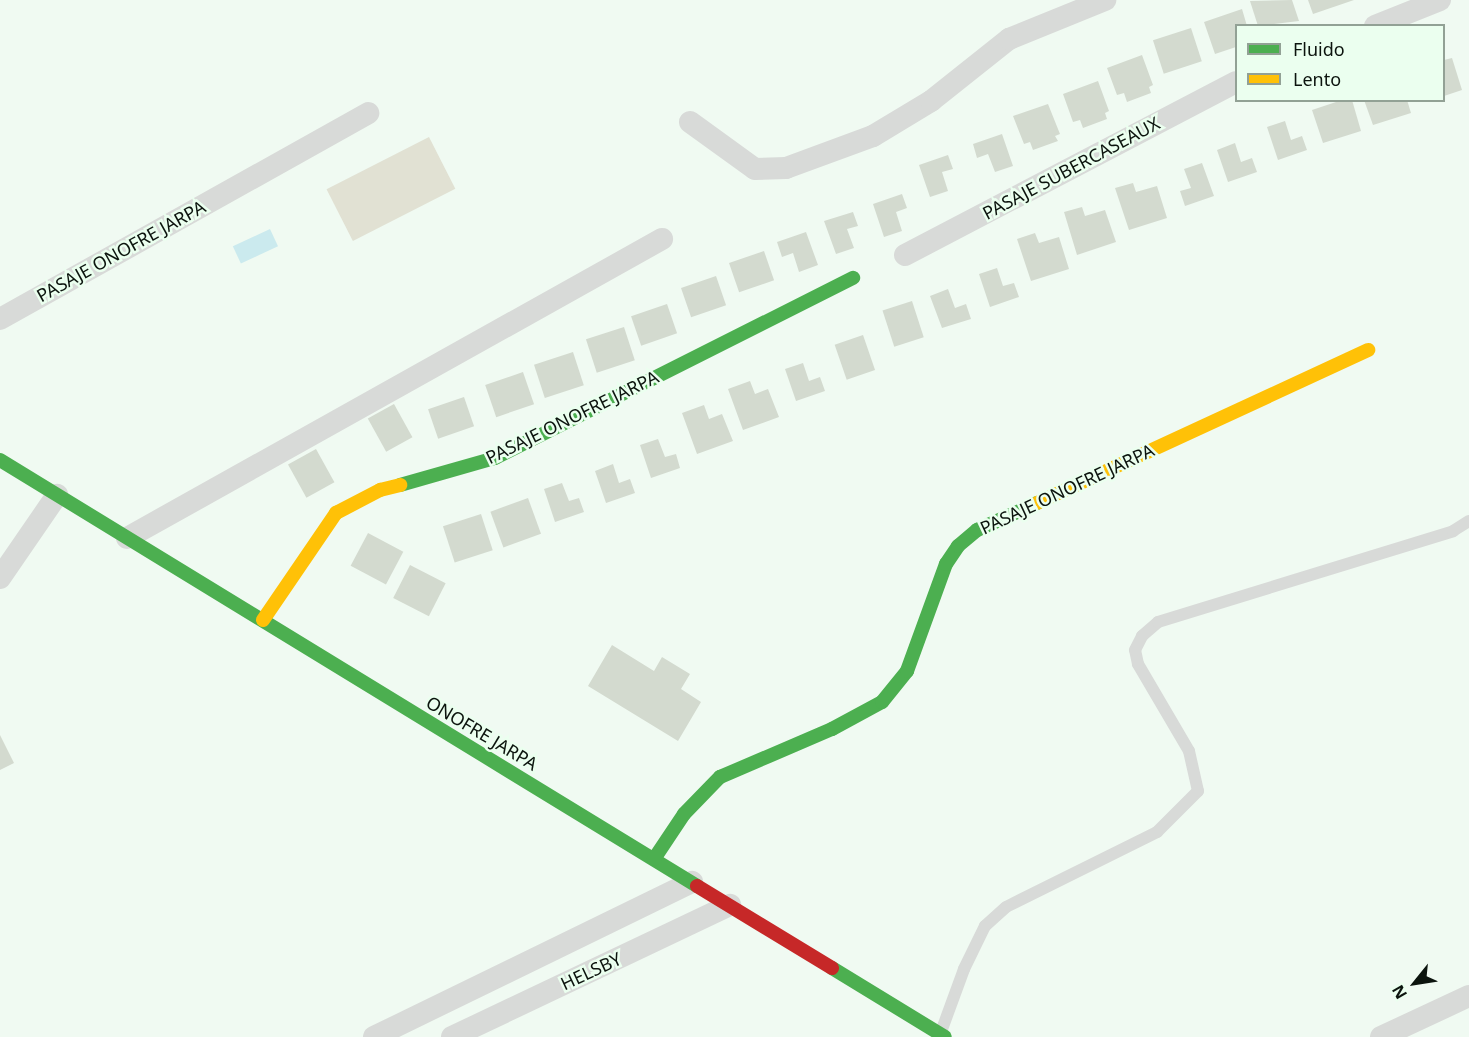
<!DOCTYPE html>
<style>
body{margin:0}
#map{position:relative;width:1469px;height:1037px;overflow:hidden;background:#f0faf2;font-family:"Noto Sans",sans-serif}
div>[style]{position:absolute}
.green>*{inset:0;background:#e1e1d3;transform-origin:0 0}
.water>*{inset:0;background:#cbeaee;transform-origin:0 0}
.building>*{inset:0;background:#d3dacf;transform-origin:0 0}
.lane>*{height:12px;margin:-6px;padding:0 6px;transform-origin:6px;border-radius:6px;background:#d8dad8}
.street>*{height:22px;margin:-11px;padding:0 11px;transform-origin:11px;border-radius:11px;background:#d8dad8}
.fast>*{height:14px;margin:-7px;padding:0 7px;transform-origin:7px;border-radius:7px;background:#4caf50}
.slow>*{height:14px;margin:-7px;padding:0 7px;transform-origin:7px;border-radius:7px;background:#ffc107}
.jam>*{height:14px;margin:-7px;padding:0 7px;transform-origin:7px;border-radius:7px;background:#c62828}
span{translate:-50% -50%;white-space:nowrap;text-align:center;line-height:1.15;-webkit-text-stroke:5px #ebffef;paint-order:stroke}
.street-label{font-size:18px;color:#0c140e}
.legend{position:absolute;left:1235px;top:24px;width:210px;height:78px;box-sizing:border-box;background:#ebffef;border:2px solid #92a195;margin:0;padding:8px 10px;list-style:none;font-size:18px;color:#0c140e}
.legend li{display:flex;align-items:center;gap:12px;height:30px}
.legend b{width:30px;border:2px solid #92a195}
.north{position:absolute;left:1385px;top:953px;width:60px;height:60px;-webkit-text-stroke:4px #ebffef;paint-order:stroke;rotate:240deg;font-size:16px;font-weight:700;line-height:24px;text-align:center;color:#0c140e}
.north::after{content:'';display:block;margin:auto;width:21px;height:27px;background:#0c140e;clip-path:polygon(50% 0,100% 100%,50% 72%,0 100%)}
</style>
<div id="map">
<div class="green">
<div style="left:429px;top:137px;width:58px;height:115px;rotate:63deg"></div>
</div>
<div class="water">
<div style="left:270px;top:229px;width:19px;height:41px;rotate:65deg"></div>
</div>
<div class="building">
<div style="clip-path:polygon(1292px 0,1299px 21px,1258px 26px,1250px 1px)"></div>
<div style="clip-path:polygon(1308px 0,1354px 0,1313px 14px)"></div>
<div style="clip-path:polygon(1242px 9px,1247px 26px,1236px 26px,1236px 47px,1215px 54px,1204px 22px)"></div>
<div style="left:1191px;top:28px;width:35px;height:40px;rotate:72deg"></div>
<div style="clip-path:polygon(1142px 55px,1153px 85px,1149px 87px,1151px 93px,1127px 102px,1124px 93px,1117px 95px,1107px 68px)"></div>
<div style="clip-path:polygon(1452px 58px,1462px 90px,1444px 96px,1444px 60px)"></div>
<div style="clip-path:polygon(1098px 81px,1109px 111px,1105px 113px,1107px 119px,1083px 128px,1080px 120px,1073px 122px,1063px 94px)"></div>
<div style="clip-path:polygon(1342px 100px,1352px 100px,1361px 131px,1323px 143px,1312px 110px)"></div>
<div style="clip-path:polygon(1364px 100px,1407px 100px,1411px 113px,1373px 125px)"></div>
<div style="clip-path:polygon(1048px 104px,1060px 134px,1055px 136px,1058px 141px,1033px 150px,1030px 142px,1024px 144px,1013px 116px)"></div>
<div style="clip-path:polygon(1285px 121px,1291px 140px,1302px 136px,1307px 150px,1278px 160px,1267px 127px)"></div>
<div style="clip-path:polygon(1002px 134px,1013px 166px,995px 172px,988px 154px,977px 158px,973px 144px)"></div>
<div style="clip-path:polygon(1235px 143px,1241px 162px,1252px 158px,1257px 172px,1228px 182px,1217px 150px)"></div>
<div style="clip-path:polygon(948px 155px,953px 169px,942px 172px,948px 191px,930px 197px,919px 165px)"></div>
<div style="clip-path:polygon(1202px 163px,1214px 196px,1185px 206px,1180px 191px,1191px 188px,1184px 169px)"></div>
<div style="clip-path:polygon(1133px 183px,1136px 192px,1157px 186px,1167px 218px,1129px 230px,1115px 188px)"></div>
<div style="clip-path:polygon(902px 194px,907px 208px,896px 212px,902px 231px,884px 237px,873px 204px)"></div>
<div style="clip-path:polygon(1082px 207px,1085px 216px,1105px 210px,1116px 242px,1077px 255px,1064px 212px)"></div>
<div style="clip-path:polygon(853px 212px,858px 226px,847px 229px,854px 248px,836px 254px,824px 221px)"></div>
<div style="clip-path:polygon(806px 232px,818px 265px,799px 272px,793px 253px,782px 257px,777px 242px)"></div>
<div style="clip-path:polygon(1035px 233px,1039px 243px,1059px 237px,1069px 269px,1031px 281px,1017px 239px)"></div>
<div style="left:764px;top:251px;width:31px;height:37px;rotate:71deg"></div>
<div style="clip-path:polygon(997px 268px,1003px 286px,1014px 283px,1019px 297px,990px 307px,979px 274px)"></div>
<div style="left:716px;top:276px;width:31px;height:37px;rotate:71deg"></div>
<div style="clip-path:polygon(948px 289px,955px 308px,966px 304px,971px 319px,942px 328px,930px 296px)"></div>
<div style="left:912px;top:301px;width:38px;height:31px;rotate:72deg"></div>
<div style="left:667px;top:304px;width:31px;height:38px;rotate:71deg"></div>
<div style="left:624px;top:327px;width:35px;height:40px;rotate:72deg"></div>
<div style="left:863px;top:335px;width:37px;height:30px;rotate:71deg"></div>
<div style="left:573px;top:352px;width:35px;height:41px;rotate:72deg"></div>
<div style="clip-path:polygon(803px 363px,809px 381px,820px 377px,825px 391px,796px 401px,785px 369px)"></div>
<div style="left:523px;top:372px;width:34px;height:40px;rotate:71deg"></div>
<div style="clip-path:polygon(750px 381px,755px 394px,768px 389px,779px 417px,743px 430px,728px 389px)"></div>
<div style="left:464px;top:397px;width:31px;height:38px;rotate:71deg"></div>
<div style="left:394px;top:404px;width:38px;height:30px;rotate:61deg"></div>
<div style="clip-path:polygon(704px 405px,709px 419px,722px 414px,733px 441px,697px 454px,682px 413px)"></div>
<div style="clip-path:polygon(658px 439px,665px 457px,676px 454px,680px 468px,651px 478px,640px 445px)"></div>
<div style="left:316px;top:449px;width:38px;height:32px;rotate:61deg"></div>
<div style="clip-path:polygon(613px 464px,619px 483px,630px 479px,635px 493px,606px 503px,595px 471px)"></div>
<div style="clip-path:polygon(562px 483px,569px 501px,579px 498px,584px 512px,555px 522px,544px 489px)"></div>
<div style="left:528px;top:498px;width:38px;height:40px;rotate:70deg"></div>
<div style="left:481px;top:514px;width:38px;height:40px;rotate:72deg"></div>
<div style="left:368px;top:533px;width:40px;height:37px;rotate:28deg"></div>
<div style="left:410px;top:565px;width:40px;height:37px;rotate:27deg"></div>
<div style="clip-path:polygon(612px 645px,654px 671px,662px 657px,690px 674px,681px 689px,701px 702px,678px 741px,588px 686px)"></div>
<div style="clip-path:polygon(0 735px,14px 763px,0 770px)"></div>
</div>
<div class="lane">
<div style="left:941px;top:1032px;width:67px;rotate:-69.9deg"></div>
<div style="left:964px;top:969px;width:48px;rotate:-64deg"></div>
<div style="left:985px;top:926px;width:28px;rotate:-42deg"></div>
<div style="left:1006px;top:907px;width:169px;rotate:-26.4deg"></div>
<div style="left:1157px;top:832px;width:58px;rotate:-45deg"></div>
<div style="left:1198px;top:791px;width:41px;rotate:-102.7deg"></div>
<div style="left:1189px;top:751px;width:101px;rotate:-120.4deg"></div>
<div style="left:1138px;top:664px;width:14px;rotate:-102deg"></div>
<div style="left:1135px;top:650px;width:16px;rotate:-63deg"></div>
<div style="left:1142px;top:636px;width:21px;rotate:-41deg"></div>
<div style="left:1158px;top:622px;width:309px;rotate:-17.1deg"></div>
<div style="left:1453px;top:531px;width:19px;rotate:-32deg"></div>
</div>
<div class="street">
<div style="left:1375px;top:26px;width:70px;rotate:-21.8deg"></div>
<div style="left:690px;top:122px;width:80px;rotate:35.9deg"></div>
<div style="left:755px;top:169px;width:31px;rotate:-2deg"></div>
<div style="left:786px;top:168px;width:93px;rotate:-20.2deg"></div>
<div style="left:873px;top:136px;width:68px;rotate:-31.1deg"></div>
<div style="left:931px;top:101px;width:100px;rotate:-38.5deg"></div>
<div style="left:1009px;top:39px;width:104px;rotate:-22.1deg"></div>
<div style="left:905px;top:255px;width:373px;rotate:-27.6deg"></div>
<div style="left:0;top:319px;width:422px;rotate:-29.2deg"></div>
<div style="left:127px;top:538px;width:613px;rotate:-29.2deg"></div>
<div style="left:0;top:578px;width:101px;rotate:-55.5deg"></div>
<div style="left:374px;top:1037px;width:354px;rotate:-26deg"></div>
<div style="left:452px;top:1037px;width:308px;rotate:-25.4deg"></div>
<div style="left:1381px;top:1037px;width:97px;rotate:-25deg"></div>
</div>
<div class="fast">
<div style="left:0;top:460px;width:817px;rotate:31.43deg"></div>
<div style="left:400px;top:485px;width:99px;rotate:-15.9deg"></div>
<div style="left:495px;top:458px;width:401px;rotate:-26.7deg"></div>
<div style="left:654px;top:859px;width:54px;rotate:-56.3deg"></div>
<div style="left:684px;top:814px;width:52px;rotate:-45.8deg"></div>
<div style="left:720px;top:777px;width:122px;rotate:-23.2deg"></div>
<div style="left:832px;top:729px;width:57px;rotate:-28.4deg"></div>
<div style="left:882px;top:702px;width:40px;rotate:-51deg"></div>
<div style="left:907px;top:671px;width:114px;rotate:-70deg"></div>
<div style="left:946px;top:564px;width:22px;rotate:-56deg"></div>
<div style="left:958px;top:546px;width:25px;rotate:-40deg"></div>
<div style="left:977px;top:530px;width:66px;rotate:-24.2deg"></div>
<div style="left:832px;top:968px;width:132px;rotate:31.4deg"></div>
</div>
<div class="slow">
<div style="left:1037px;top:503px;width:365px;rotate:-24.8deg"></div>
<div style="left:263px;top:620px;width:130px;rotate:-55.7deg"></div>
<div style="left:336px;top:513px;width:50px;rotate:-27.6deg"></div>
<div style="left:380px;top:490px;width:21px;rotate:-14deg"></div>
</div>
<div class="jam">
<div style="left:697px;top:886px;width:158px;rotate:31.3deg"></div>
</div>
<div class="street-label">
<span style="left:1071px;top:168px;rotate:-28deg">PASAJE SUBERCASEAUX</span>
<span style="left:121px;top:251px;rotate:-29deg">PASAJE ONOFRE JARPA</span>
<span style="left:572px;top:417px;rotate:-26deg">PASAJE ONOFRE JARPA</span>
<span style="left:1067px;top:489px;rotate:-25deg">PASAJE ONOFRE JARPA</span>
<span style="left:482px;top:733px;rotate:31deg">ONOFRE JARPA</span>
<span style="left:591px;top:971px;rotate:-25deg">HELSBY</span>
</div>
<ul class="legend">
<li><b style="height:8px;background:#4caf50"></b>Fluido</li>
<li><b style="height:8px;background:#ffc107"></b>Lento</li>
</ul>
<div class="north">N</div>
</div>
